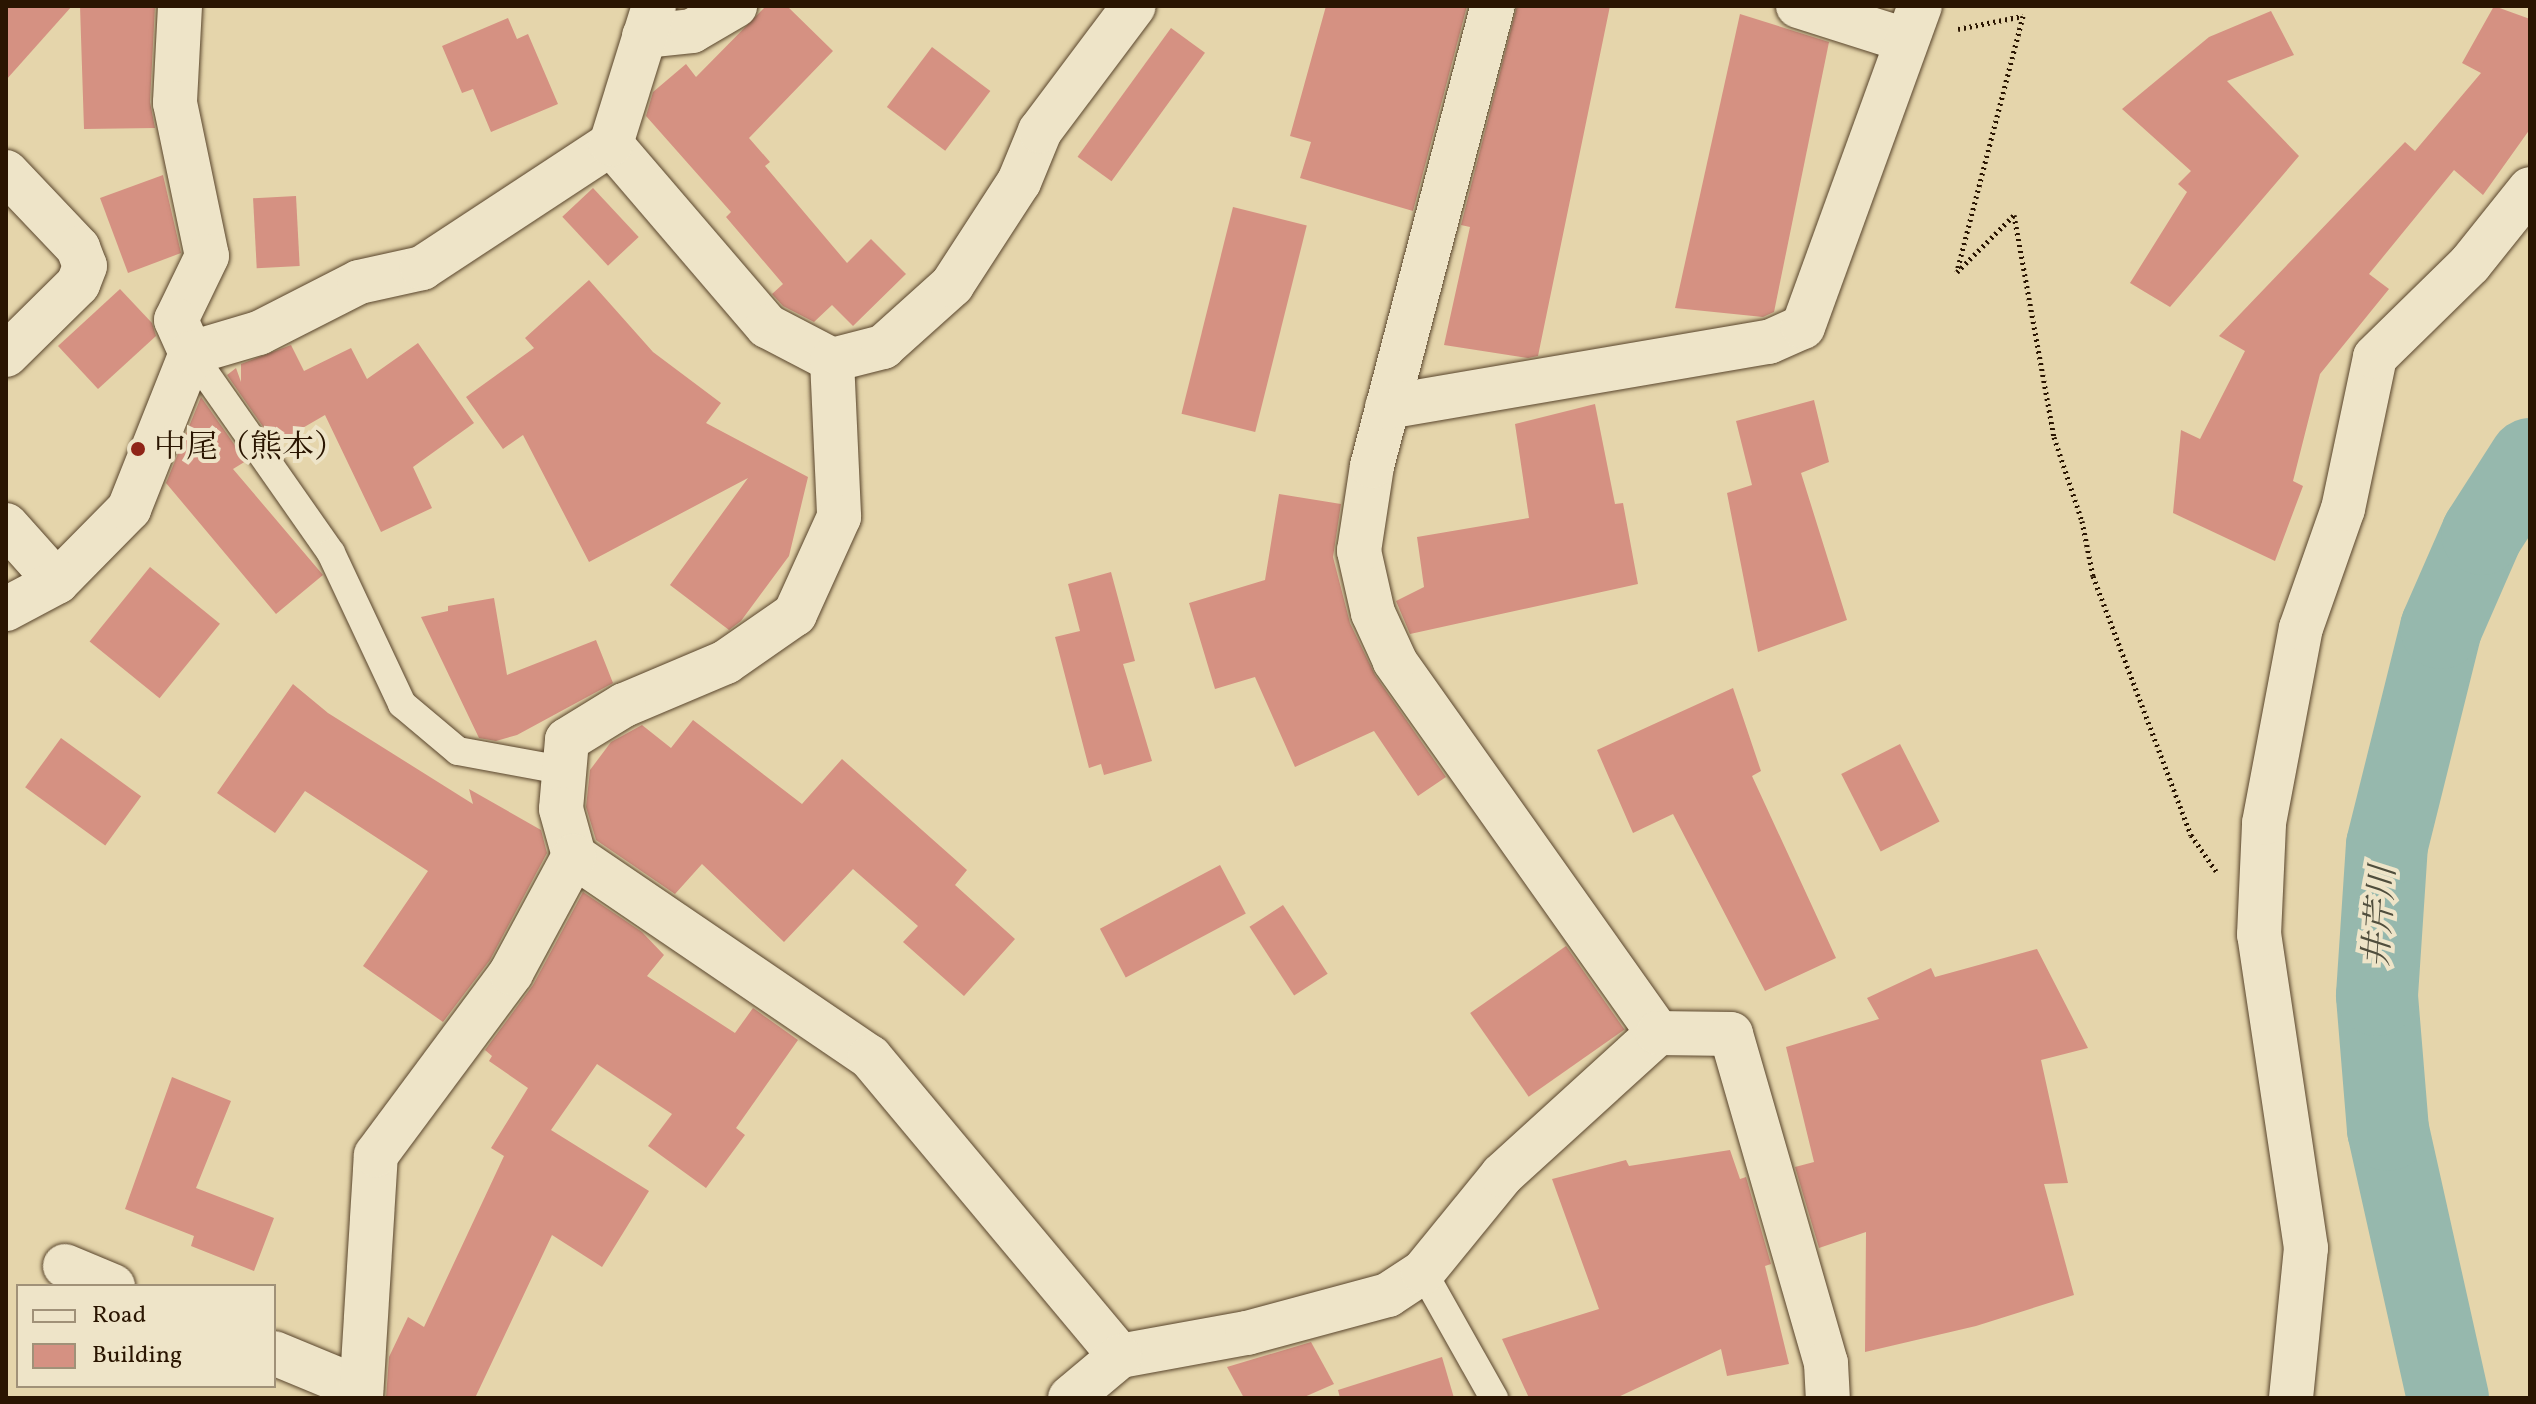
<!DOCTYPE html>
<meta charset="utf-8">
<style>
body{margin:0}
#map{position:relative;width:2536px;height:1404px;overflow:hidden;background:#e5d5ab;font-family:Vollkorn,"Noto Serif JP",serif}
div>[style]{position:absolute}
.river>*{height:82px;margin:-41px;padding:0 41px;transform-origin:41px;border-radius:41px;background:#96b8ad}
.building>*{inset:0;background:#d59182;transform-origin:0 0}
.path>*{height:5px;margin-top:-2.5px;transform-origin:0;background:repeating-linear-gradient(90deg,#2a1501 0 2px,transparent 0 6px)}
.roads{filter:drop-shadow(0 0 2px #59452c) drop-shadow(0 0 2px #59452c)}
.lane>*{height:28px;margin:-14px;padding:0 14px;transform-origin:14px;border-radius:14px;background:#eee4c8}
.street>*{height:44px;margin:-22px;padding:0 22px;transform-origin:22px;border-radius:22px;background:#eee4c8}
.secondary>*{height:44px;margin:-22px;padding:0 22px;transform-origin:22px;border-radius:22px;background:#eee4c8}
.dots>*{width:22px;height:22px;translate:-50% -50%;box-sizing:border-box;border:4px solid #eee4c8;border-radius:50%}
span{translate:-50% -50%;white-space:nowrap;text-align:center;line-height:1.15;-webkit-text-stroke:8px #eee4c8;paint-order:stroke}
.poi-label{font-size:32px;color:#2a1501}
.left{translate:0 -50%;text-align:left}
.water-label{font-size:34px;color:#504e3d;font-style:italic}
.frame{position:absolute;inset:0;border:8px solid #2a1501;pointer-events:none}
.legend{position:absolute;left:16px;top:1284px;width:260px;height:104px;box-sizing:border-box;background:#eee4c8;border:2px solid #a09178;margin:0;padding:10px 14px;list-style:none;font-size:24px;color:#2a1501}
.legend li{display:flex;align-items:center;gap:16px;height:40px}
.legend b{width:40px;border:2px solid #a09178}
</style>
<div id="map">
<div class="river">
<div style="left:2448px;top:1398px;width:275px;rotate:-102.6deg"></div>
<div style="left:2388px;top:1130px;width:135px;rotate:-94.7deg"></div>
<div style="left:2377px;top:995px;width:150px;rotate:-86.2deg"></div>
<div style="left:2387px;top:845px;width:224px;rotate:-76deg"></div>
<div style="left:2441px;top:628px;width:103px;rotate:-66.4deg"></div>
<div style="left:2482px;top:534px;width:89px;rotate:-57.4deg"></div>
</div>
<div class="building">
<div style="clip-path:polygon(6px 6px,72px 6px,6px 80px)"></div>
<div style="clip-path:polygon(80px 6px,155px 6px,150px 102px,155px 128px,84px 129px)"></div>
<div style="clip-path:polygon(766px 6px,787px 6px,833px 51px,749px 138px,770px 162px,765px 166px,847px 263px,871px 239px,906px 274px,853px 326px,832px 305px,814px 322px,783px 306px,772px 294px,783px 284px,726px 217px,731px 212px,646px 116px,653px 92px,686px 64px,696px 77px)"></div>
<div style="clip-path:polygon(1326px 6px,1467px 6px,1413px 211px,1300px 178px,1311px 142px,1290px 136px)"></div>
<div style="clip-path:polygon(1517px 6px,1610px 6px,1538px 356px,1528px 358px,1444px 345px,1470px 227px,1461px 225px)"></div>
<div style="clip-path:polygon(2494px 6px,2530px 19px,2530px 129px,2483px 195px,2454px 170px,2369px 274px,2389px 289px,2320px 374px,2293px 481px,2303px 486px,2275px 561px,2173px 513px,2181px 430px,2200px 439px,2245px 351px,2219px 336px,2405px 142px,2415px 151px,2481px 73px,2462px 63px)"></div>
<div style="clip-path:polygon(2271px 11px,2294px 55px,2227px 81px,2299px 156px,2170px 307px,2130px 283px,2187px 192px,2178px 184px,2191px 171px,2122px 109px,2209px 37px)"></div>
<div style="clip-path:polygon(1740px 14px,1829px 42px,1774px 312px,1763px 317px,1675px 308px)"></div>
<div style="clip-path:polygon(508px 18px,517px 39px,528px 34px,558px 104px,491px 132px,473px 89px,462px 93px,442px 46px)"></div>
<div style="left:1171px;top:28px;width:42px;height:159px;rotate:36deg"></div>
<div style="left:932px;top:47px;width:73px;height:75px;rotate:37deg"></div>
<div style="clip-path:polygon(163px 175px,181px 253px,128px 273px,100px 198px)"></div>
<div style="left:593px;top:188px;width:67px;height:42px;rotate:47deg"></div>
<div style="left:296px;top:196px;width:70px;height:43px;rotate:87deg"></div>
<div style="left:1233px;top:207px;width:76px;height:213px;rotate:14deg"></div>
<div style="clip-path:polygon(589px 280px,653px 352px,721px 403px,706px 423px,808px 477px,789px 556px,741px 621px,729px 630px,670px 585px,748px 478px,589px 562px,523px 435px,503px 449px,466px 397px,534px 348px,525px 338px)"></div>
<div style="clip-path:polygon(120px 289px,152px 323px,156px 336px,98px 389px,58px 346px)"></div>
<div style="clip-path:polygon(418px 343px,474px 423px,413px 467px,432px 508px,381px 532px,325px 415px,275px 444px,227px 375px,236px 368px,241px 382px,241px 364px,291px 345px,304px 371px,351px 348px,367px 379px)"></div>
<div style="clip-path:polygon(201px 397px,246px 461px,233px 469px,323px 575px,276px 614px,166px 483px)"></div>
<div style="clip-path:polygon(1814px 400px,1829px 462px,1801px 473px,1847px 620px,1758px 652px,1727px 493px,1752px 485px,1736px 421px)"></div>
<div style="clip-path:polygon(1595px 404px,1615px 504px,1623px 503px,1638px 584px,1410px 634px,1396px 601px,1424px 587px,1417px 537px,1529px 518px,1515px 424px)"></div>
<div style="clip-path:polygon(1279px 494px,1341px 504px,1333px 557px,1350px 623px,1375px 675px,1446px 777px,1418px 796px,1374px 731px,1295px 767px,1255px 677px,1215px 689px,1189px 603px,1265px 580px)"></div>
<div style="left:150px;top:567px;width:90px;height:96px;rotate:39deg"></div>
<div style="clip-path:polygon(1111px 572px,1135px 661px,1123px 664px,1152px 761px,1104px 775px,1101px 764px,1089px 768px,1055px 637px,1080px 631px,1068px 584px)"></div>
<div style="clip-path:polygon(494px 598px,507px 675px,596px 640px,613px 683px,517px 735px,496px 741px,479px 738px,421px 617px,448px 611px,448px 606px)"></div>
<div style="clip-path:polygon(293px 684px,328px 713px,473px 804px,469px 789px,541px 830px,547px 853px,490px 960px,443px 1022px,363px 966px,428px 871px,305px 791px,275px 833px,217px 793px)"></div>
<div style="clip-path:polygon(1733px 688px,1761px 771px,1752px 776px,1836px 958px,1765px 991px,1673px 814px,1633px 833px,1597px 750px)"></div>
<div style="clip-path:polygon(693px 720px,802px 804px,842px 759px,967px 870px,955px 885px,1015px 939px,964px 996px,903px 942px,918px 926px,853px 869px,784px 942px,702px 864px,675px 894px,596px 840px,586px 807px,590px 770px,611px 742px,642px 725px,671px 748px)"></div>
<div style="left:61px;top:738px;width:99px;height:61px;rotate:36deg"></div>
<div style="left:1900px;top:744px;width:87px;height:66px;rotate:63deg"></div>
<div style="left:1220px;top:865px;width:55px;height:136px;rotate:62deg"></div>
<div style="clip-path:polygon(583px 892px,642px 932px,664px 955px,647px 976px,735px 1033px,753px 1008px,798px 1040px,736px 1128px,745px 1135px,706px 1188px,648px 1146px,672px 1114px,597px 1064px,551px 1130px,649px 1191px,602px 1267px,552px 1235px,475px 1398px,386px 1398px,389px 1357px,408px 1317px,424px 1327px,504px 1156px,491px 1148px,528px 1088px,489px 1061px,492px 1056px,485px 1050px,533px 985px)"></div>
<div style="left:1283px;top:905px;width:82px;height:40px;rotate:57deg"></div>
<div style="left:1566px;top:946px;width:102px;height:117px;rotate:55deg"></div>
<div style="clip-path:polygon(2037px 949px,2088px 1048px,2041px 1060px,2068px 1183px,2044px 1184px,2074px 1295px,1976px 1326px,1865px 1352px,1866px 1232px,1819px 1248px,1795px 1167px,1814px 1162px,1786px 1047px,1879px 1019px,1867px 998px,1931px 968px,1935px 977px)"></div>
<div style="clip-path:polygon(172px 1077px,231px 1101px,196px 1188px,274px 1218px,254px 1271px,191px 1246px,194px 1236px,125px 1209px)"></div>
<div style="clip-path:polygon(1730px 1150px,1740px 1179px,1746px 1177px,1771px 1264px,1765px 1266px,1789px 1364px,1727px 1376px,1721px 1349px,1616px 1398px,1529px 1398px,1502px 1339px,1599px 1309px,1552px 1179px,1626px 1160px,1629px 1166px)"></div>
<div style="clip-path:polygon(1311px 1342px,1334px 1384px,1302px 1398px,1244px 1398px,1227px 1367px)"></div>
<div style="clip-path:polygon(1442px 1357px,1454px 1398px,1340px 1398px,1338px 1390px)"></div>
</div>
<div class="path">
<div style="left:1958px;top:29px;width:66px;rotate:-11.3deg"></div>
<div style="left:2023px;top:16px;width:264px;rotate:104.5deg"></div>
<div style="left:1957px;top:272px;width:81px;rotate:-45deg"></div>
<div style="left:2014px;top:215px;width:226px;rotate:79.8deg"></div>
<div style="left:2054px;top:437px;width:89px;rotate:71.6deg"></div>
<div style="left:2082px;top:521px;width:56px;rotate:78.7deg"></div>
<div style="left:2093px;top:576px;width:277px;rotate:69.3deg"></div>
<div style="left:2191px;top:835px;width:44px;rotate:55.2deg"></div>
</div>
<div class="roads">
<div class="lane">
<div style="left:191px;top:353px;width:244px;rotate:55deg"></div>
<div style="left:331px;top:553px;width:167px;rotate:64.8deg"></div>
<div style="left:402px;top:704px;width:73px;rotate:40deg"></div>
<div style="left:458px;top:751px;width:106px;rotate:10.4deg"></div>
<div style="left:1423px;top:1272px;width:145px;rotate:60.6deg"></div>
</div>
<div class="street">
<div style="left:180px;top:6px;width:97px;rotate:93deg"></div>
<div style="left:175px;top:103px;width:156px;rotate:78.2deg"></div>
<div style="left:207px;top:256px;width:71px;rotate:115.8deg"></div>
<div style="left:176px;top:320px;width:36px;rotate:66deg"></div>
<div style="left:1798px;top:6px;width:112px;rotate:17.6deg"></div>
<div style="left:644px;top:36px;width:48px;rotate:-5.9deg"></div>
<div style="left:692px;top:31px;width:50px;rotate:-30.2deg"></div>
<div style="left:611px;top:144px;width:240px;rotate:49.4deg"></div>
<div style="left:767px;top:326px;width:73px;rotate:27.6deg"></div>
<div style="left:832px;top:360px;width:53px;rotate:-14.3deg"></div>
<div style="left:883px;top:347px;width:93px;rotate:-41.9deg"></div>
<div style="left:952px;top:285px;width:123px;rotate:-57deg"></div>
<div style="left:1019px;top:182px;width:55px;rotate:-67.6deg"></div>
<div style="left:1040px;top:131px;width:156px;rotate:-53.1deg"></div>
<div style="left:6px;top:172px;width:105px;rotate:46.5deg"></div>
<div style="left:78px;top:248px;width:19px;rotate:69deg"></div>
<div style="left:85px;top:266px;width:19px;rotate:111deg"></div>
<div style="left:78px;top:284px;width:101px;rotate:135.4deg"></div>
<div style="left:832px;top:360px;width:157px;rotate:87.4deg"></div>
<div style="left:839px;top:517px;width:107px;rotate:114.4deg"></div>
<div style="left:795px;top:614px;width:84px;rotate:145.2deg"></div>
<div style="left:726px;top:662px;width:111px;rotate:157.1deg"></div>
<div style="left:624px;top:705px;width:67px;rotate:148.4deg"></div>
<div style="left:567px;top:740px;width:69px;rotate:95deg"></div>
<div style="left:561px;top:809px;width:49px;rotate:74.5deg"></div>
<div style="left:574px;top:856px;width:358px;rotate:34.2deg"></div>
<div style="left:870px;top:1057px;width:390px;rotate:50.1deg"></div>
<div style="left:1120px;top:1356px;width:129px;rotate:-10.3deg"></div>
<div style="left:1247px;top:1333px;width:146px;rotate:-15.1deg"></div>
<div style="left:1388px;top:1295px;width:42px;rotate:-33.3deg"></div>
<div style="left:1423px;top:1272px;width:125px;rotate:-50.8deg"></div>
<div style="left:1502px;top:1175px;width:211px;rotate:-42.3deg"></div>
<div style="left:1658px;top:1033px;width:456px;rotate:-125.3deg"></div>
<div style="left:1395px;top:661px;width:53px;rotate:-114.6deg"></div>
<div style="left:1373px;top:613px;width:64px;rotate:-102.7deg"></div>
<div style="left:1359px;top:551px;width:86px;rotate:-81.3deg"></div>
<div style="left:1372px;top:466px;width:476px;rotate:-75.3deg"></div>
<div style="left:1387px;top:407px;width:387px;rotate:-9.7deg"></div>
<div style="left:1769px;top:342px;width:37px;rotate:-24deg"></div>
<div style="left:1803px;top:327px;width:342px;rotate:-70deg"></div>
<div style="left:6px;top:525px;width:76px;rotate:48.2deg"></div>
<div style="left:57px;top:582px;width:103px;rotate:-45.4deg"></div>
<div style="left:129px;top:509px;width:168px;rotate:-68.3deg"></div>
<div style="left:191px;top:353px;width:71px;rotate:-16.4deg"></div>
<div style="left:259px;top:333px;width:112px;rotate:-27deg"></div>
<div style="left:359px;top:282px;width:65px;rotate:-12.5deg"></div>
<div style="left:422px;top:268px;width:226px;rotate:-33.3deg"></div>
<div style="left:611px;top:144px;width:145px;rotate:-72.7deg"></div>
<div style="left:1658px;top:1033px;width:73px;rotate:0.8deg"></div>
<div style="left:1731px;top:1034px;width:342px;rotate:73.9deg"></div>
<div style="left:1826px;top:1363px;width:35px;rotate:87deg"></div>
<div style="left:65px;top:1266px;width:52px;rotate:22.6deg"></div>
<div style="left:274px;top:1353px;width:94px;rotate:22.5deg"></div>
<div style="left:361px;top:1398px;width:243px;rotate:-86.5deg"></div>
<div style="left:376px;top:1155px;width:227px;rotate:-53.4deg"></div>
<div style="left:511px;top:973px;width:133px;rotate:-61.7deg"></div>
<div style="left:1070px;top:1398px;width:65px;rotate:-40deg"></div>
<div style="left:2291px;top:1398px;width:151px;rotate:-84.3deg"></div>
<div style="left:2306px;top:1248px;width:317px;rotate:-98.5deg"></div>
<div style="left:2259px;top:935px;width:112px;rotate:-87.4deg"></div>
<div style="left:2264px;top:823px;width:198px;rotate:-79.3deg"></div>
<div style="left:2301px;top:628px;width:126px;rotate:-70.6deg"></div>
<div style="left:2343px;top:509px;width:155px;rotate:-78.1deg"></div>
<div style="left:2375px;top:357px;width:133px;rotate:-44.4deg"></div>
<div style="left:2470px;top:264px;width:96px;rotate:-51.3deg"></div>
</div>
<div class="secondary">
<div style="left:6px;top:609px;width:58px;rotate:-27.9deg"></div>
</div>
</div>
<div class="dots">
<div style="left:138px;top:449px;background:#8f2418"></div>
</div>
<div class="poi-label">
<span class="left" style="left:154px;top:449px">中尾（熊本）</span>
</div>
<div class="water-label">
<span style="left:2382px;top:917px;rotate:-86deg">井芹川</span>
</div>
<div class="frame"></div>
<ul class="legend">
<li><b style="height:10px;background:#eee4c8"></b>Road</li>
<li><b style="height:22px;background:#d59182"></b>Building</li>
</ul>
</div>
